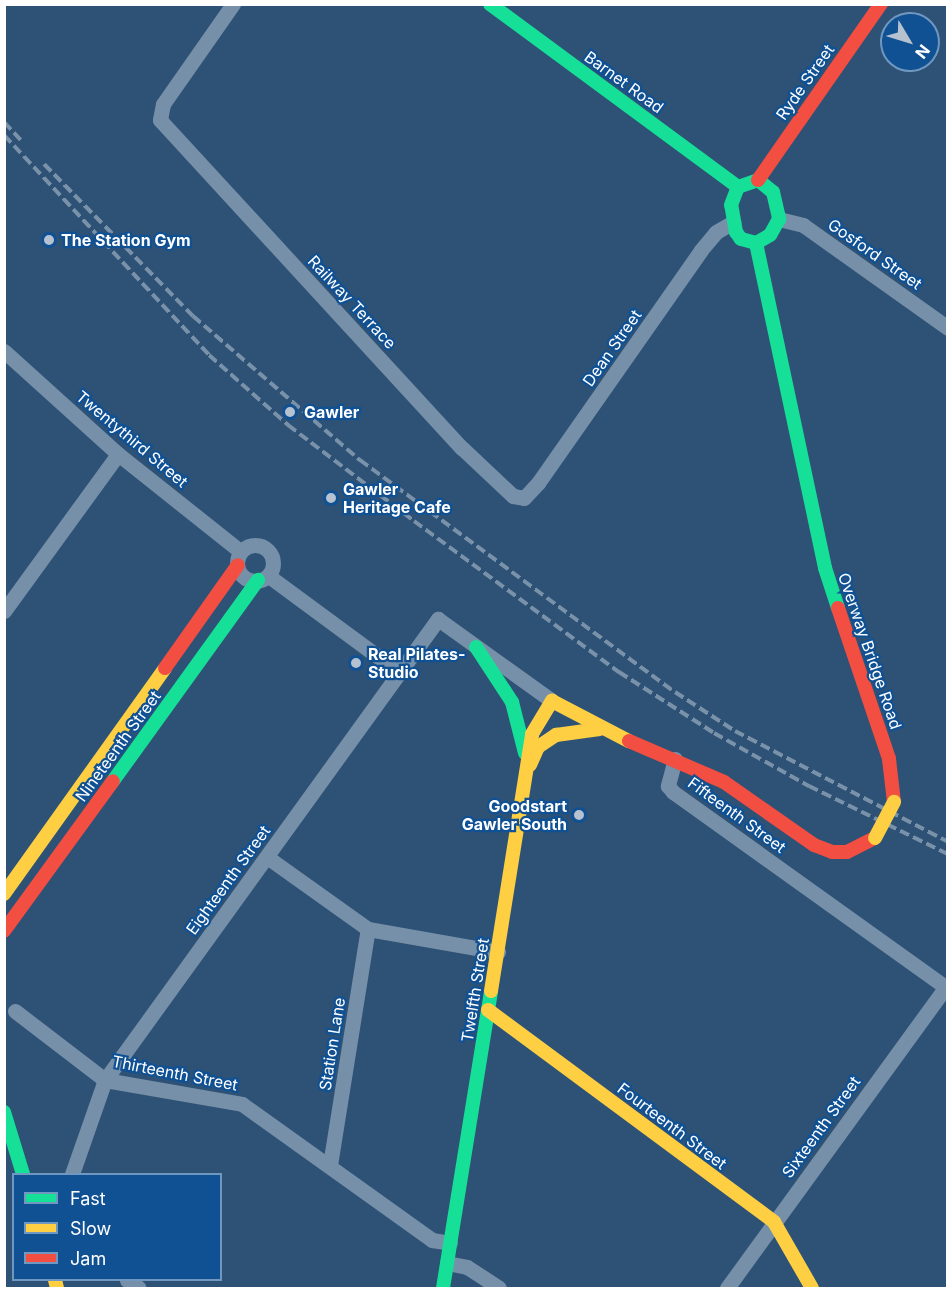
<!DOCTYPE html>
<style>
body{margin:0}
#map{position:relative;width:952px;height:1293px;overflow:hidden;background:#2e5276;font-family:Inter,sans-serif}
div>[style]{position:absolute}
.street>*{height:15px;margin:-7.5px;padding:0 7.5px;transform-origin:7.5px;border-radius:7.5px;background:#7790a9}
.street>.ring{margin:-7.5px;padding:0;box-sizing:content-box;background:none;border:15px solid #7790a9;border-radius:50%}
.fast>*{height:14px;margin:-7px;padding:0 7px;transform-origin:7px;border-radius:7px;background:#16e098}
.slow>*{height:14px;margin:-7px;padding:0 7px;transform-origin:7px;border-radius:7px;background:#ffcf43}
.jam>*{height:14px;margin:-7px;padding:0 7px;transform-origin:7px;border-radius:7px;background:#f24e42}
.rail>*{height:4px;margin-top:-2px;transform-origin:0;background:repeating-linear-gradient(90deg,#7991a9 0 10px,transparent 0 14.5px)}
.slow-bridge>*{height:14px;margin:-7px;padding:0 7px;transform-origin:7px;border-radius:7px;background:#ffcf43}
.dots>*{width:16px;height:16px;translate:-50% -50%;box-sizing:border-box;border:3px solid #105194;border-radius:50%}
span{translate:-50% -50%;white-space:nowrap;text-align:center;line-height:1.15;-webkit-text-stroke:4.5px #105194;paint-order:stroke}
.street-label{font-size:16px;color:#fff}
.poi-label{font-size:16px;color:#fff;font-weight:700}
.left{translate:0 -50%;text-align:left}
.right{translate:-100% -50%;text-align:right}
.frame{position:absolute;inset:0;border:6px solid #fff;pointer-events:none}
.legend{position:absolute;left:12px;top:1173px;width:210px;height:108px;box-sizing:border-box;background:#105194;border:2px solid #7097bf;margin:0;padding:8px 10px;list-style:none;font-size:18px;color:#fff}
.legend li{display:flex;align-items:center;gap:12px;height:30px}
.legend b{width:30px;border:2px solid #7097bf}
.north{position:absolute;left:880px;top:12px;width:60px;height:60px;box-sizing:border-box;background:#105194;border:2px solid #7097bf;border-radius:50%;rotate:128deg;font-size:16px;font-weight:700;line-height:24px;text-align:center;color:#fff}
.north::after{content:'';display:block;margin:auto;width:21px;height:27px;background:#b6c2cf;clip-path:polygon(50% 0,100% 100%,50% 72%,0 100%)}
</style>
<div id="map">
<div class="street">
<div style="left:233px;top:4px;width:122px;rotate:125deg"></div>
<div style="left:163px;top:104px;width:16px;rotate:101deg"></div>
<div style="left:160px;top:120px;width:446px;rotate:47.4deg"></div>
<div style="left:462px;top:448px;width:70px;rotate:43.3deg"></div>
<div style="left:513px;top:496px;width:11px;rotate:10deg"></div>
<div style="left:524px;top:498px;width:21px;rotate:-47deg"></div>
<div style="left:538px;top:483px;width:284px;rotate:-55deg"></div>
<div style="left:701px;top:250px;width:23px;rotate:-50deg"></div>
<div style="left:716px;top:232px;width:20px;rotate:-30deg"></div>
<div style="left:779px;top:219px;width:25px;rotate:14deg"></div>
<div style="left:803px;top:225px;width:178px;rotate:35.4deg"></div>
<div style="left:4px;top:351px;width:154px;rotate:42.1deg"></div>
<div style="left:118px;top:454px;width:156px;rotate:38.5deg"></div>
<div class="ring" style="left:237px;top:545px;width:21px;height:21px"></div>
<div style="left:270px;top:577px;width:162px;rotate:36.4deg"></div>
<div style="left:4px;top:611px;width:194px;rotate:-54deg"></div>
<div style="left:675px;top:759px;width:28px;rotate:105deg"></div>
<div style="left:668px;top:786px;width:8px;rotate:50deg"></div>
<div style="left:673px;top:792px;width:338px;rotate:35.6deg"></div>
<div style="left:267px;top:857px;width:124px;rotate:35.5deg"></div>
<div style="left:368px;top:929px;width:132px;rotate:10deg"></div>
<div style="left:15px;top:1011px;width:113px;rotate:37.5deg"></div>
<div style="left:105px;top:1080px;width:139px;rotate:9.9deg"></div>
<div style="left:242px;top:1104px;width:234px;rotate:35.6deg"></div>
<div style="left:432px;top:1240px;width:18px;rotate:9deg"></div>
<div style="left:330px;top:1165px;width:239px;rotate:-80.9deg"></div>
<div style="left:72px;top:1174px;width:100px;rotate:-70.7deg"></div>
<div style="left:105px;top:1080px;width:569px;rotate:-54.16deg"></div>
<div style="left:438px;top:619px;width:140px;rotate:35.7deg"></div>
<div style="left:447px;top:1263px;width:20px;rotate:11deg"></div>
<div style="left:467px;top:1267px;width:38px;rotate:33deg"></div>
<div style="left:127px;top:1280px;width:14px;rotate:34deg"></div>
<div style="left:727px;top:1288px;width:372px;rotate:-54deg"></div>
</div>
<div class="fast">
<div style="left:490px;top:4px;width:308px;rotate:36.4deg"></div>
<div style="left:758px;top:180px;width:19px;rotate:39deg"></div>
<div style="left:773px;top:192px;width:28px;rotate:77deg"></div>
<div style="left:779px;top:219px;width:18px;rotate:119deg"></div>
<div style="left:770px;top:235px;width:16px;rotate:150deg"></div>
<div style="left:756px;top:243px;width:16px;rotate:-165deg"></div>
<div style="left:741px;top:239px;width:9px;rotate:-126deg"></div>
<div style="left:736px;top:232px;width:27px;rotate:-100deg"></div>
<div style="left:731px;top:205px;width:19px;rotate:-69deg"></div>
<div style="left:738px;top:187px;width:21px;rotate:-19deg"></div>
<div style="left:756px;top:243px;width:332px;rotate:78deg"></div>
<div style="left:825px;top:568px;width:42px;rotate:72deg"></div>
<div style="left:476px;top:647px;width:66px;rotate:56.8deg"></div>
<div style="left:512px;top:702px;width:53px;rotate:75.7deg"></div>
<div style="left:113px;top:781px;width:248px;rotate:-54.2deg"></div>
<div style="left:4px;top:1112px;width:65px;rotate:73deg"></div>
<div style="left:443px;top:1288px;width:301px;rotate:-80.8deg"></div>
</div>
<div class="slow">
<div style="left:530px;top:765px;width:20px;rotate:-66deg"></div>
<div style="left:538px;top:747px;width:22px;rotate:-34deg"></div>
<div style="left:556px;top:735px;width:44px;rotate:-7.8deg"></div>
<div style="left:4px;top:894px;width:277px;rotate:-54.5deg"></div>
<div style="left:491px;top:991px;width:260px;rotate:-80.9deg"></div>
<div style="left:532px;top:734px;width:39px;rotate:-59deg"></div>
<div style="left:552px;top:701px;width:87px;rotate:27.5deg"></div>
<div style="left:488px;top:1010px;width:356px;rotate:36.5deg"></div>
<div style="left:774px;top:1222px;width:76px;rotate:60.1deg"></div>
<div style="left:55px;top:1280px;width:8px;rotate:76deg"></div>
</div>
<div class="jam">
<div style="left:758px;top:180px;width:215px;rotate:-55.1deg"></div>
<div style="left:838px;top:608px;width:159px;rotate:71.3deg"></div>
<div style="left:889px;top:759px;width:43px;rotate:83.4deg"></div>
<div style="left:165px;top:668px;width:126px;rotate:-54.7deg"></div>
<div style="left:629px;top:741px;width:103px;rotate:23.3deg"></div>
<div style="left:724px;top:782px;width:110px;rotate:35deg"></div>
<div style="left:814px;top:845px;width:19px;rotate:21deg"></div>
<div style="left:832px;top:852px;width:15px"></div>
<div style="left:847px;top:852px;width:31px;rotate:-27deg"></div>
<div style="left:4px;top:931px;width:185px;rotate:-54deg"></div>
</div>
<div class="rail">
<div style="left:4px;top:122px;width:25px;rotate:47deg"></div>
<div style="left:4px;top:135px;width:301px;rotate:47deg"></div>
<div style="left:209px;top:355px;width:106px;rotate:41.5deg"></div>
<div style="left:288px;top:425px;width:158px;rotate:37.3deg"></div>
<div style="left:414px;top:521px;width:255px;rotate:36.4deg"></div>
<div style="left:619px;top:672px;width:113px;rotate:32.7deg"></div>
<div style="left:714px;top:733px;width:109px;rotate:29.2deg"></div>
<div style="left:809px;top:786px;width:155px;rotate:26.1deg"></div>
<div style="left:44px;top:164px;width:213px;rotate:45.6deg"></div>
<div style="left:193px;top:316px;width:221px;rotate:40.8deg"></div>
<div style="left:360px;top:460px;width:391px;rotate:36.4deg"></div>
<div style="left:675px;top:692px;width:72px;rotate:33deg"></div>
<div style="left:735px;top:731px;width:240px;rotate:27.5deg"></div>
</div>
<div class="slow-bridge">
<div style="left:875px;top:838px;width:41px;rotate:-62.2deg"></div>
</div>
<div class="dots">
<div style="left:49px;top:240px;background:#b6c2cf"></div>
<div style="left:290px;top:412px;background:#b6c2cf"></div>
<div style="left:331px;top:498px;background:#b6c2cf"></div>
<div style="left:356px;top:663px;background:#b6c2cf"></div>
<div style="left:579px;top:815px;background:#b6c2cf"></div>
</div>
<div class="street-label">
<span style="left:624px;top:82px;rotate:36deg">Barnet Road</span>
<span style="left:805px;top:82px;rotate:-55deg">Ryde Street</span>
<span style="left:875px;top:254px;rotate:35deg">Gosford Street</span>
<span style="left:352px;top:302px;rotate:47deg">Railway Terrace</span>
<span style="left:612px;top:348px;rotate:-55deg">Dean Street</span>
<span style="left:132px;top:439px;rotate:40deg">Twentythird Street</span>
<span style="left:870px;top:651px;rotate:71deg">Overway Bridge Road</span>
<span style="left:118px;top:746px;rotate:-54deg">Nineteenth Street</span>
<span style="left:737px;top:815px;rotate:36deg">Fifteenth Street</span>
<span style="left:228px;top:880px;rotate:-54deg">Eighteenth Street</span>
<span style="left:475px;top:990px;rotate:-81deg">Twelfth Street</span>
<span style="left:332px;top:1044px;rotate:-81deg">Station Lane</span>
<span style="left:175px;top:1073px;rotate:11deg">Thirteenth Street</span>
<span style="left:672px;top:1126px;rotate:37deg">Fourteenth Street</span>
<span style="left:821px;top:1127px;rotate:-54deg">Sixteenth Street</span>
</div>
<div class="poi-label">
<span class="left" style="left:61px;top:240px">The Station Gym</span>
<span class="left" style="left:304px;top:412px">Gawler</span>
<span class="left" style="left:343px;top:498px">Gawler<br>Heritage Cafe</span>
<span class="left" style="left:368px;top:663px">Real Pilates-<br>Studio</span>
<span class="right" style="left:567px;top:815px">Goodstart<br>Gawler South</span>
</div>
<div class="frame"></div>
<ul class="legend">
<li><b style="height:8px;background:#16e098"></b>Fast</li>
<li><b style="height:8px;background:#ffcf43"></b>Slow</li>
<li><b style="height:8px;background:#f24e42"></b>Jam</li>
</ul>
<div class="north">N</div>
</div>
